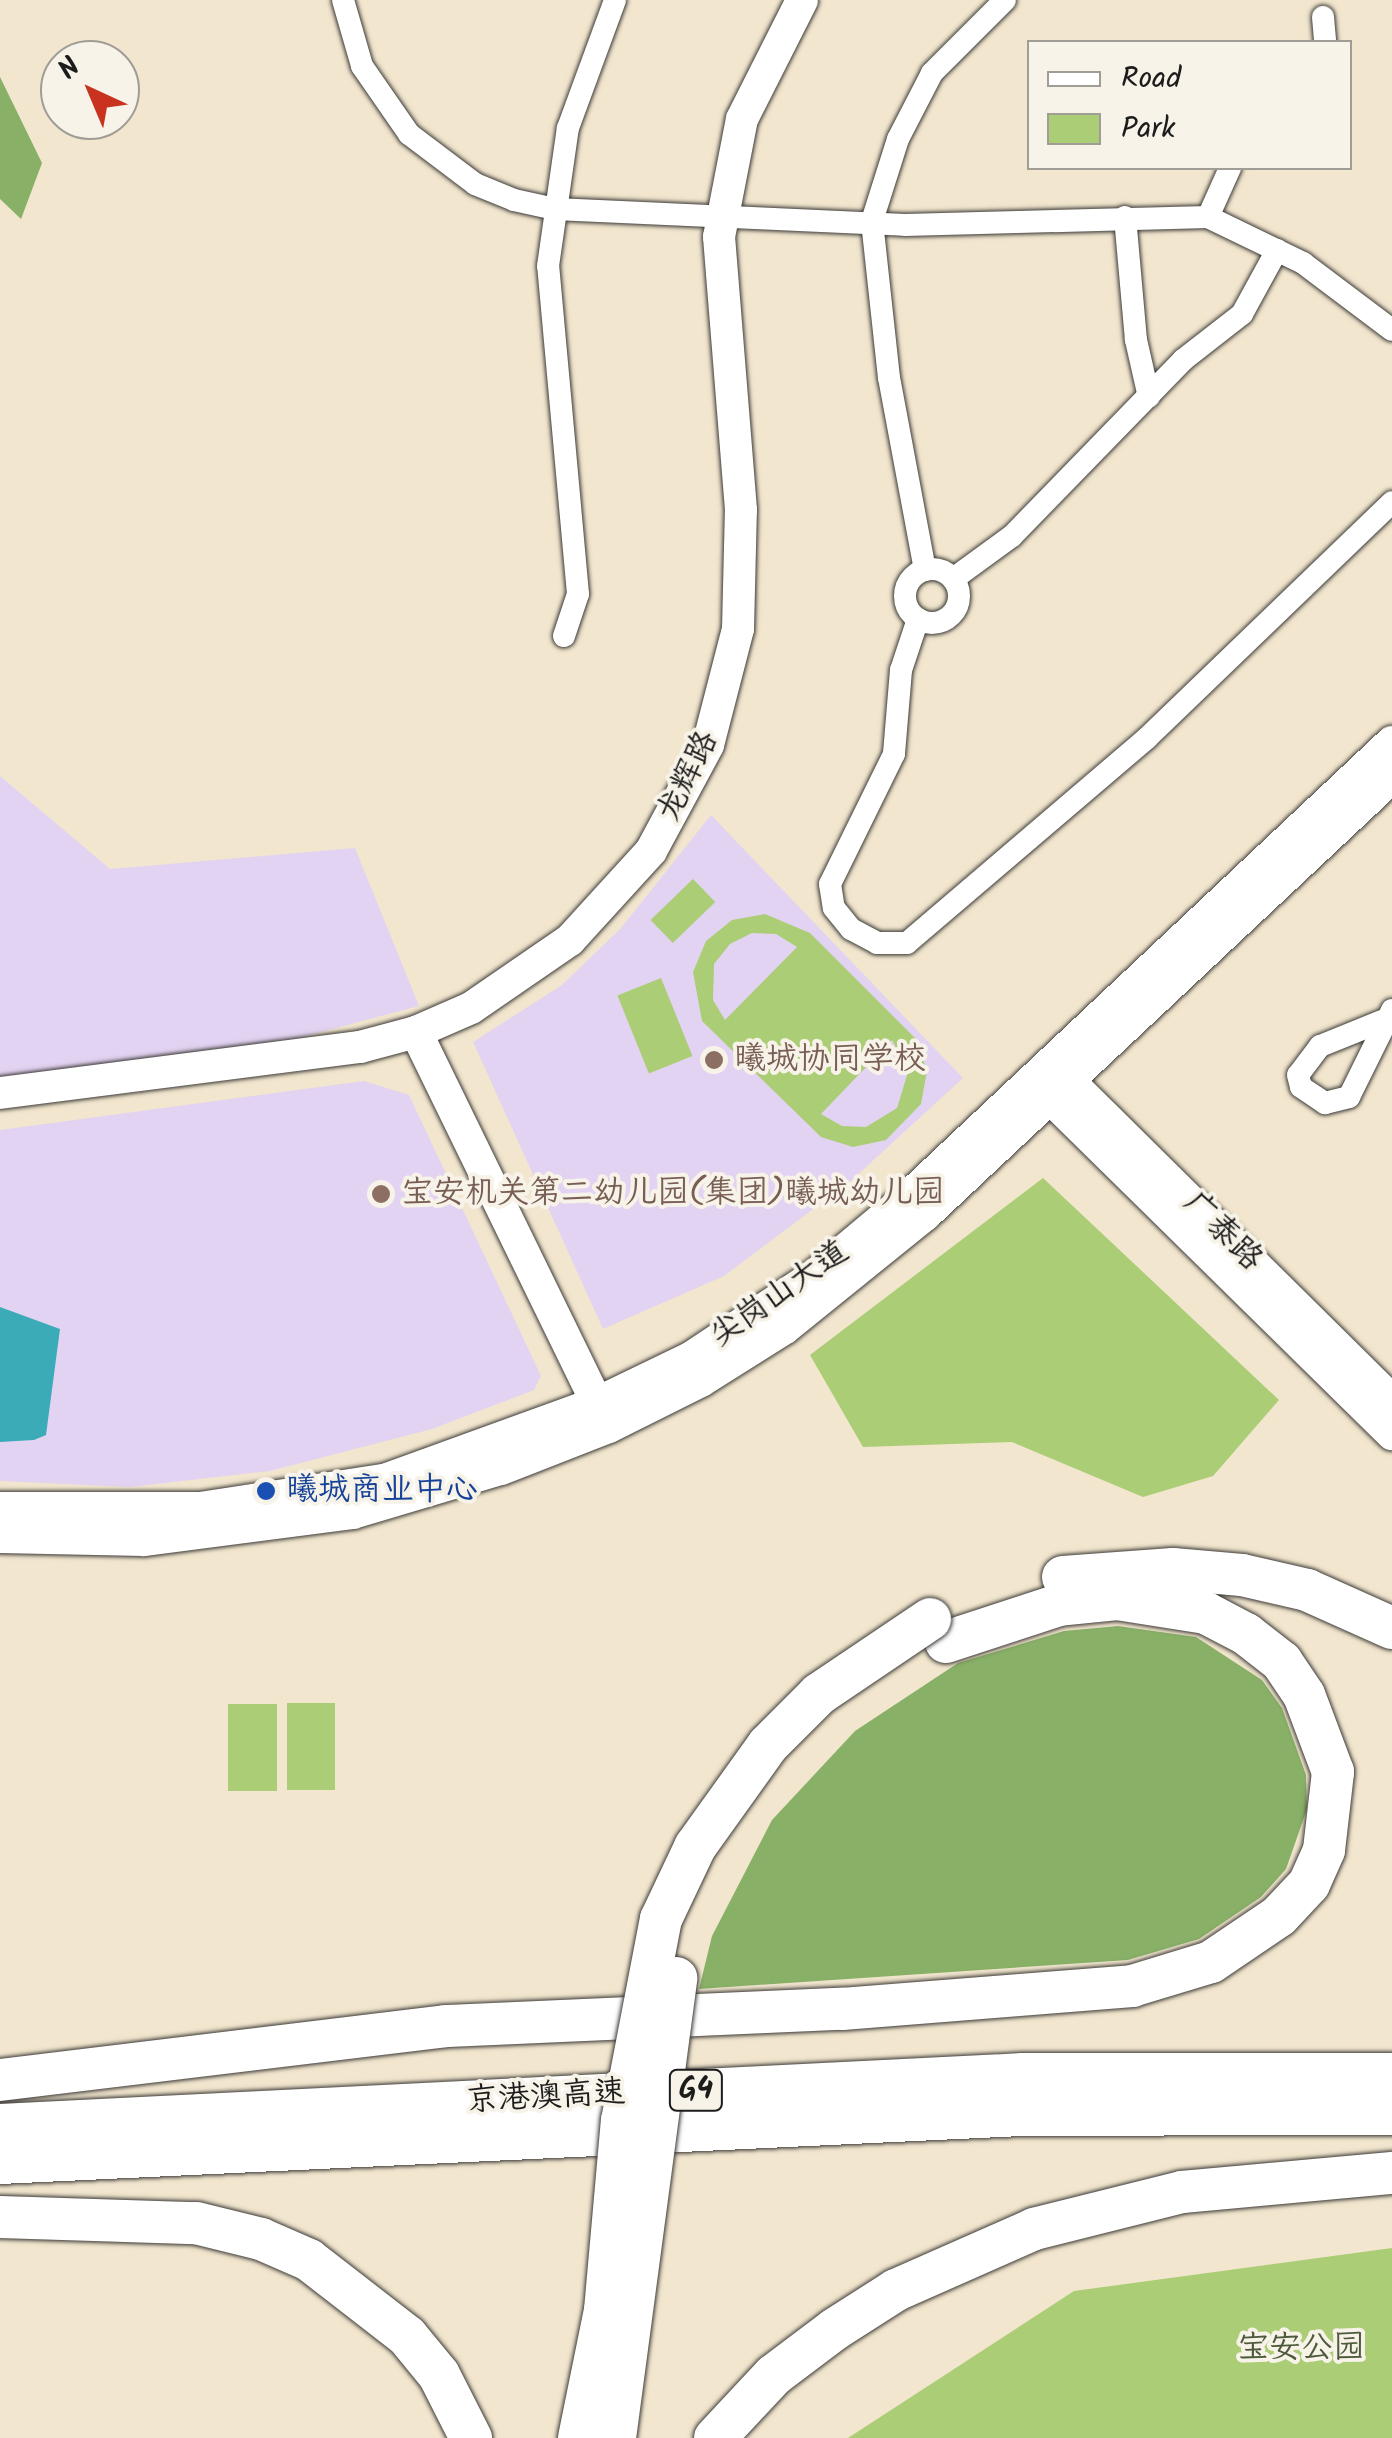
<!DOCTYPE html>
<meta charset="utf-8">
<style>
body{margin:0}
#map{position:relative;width:1392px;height:2438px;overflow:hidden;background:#f2e6ce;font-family:Kalam,"LXGW WenKai TC",sans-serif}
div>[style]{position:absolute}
.built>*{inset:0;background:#e3d3f2}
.green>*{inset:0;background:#abcd76;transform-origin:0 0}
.forest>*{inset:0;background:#88b067}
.water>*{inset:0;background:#3babb8}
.roads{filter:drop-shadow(0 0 2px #3c3a37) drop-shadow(0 0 2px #3c3a37)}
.street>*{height:22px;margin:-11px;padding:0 11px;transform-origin:11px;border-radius:11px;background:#fff}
.street>.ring{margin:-11px;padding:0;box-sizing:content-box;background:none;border:22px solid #fff;border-radius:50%}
.secondary>*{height:32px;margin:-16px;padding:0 16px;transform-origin:16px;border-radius:16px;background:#fff}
.highway>*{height:42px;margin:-21px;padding:0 21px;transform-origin:21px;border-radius:21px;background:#fff}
.bridges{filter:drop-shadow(0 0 2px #3c3a37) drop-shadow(0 0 2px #3c3a37)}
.highway-bridge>*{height:42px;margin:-21px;padding:0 21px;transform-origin:21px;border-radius:21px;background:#fff}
.dots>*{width:28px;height:28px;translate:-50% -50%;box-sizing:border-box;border:5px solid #f7f3e8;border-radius:50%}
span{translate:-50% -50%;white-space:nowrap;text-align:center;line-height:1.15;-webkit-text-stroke:8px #f7f3e8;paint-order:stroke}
.shield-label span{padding:2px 8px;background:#f7f3e8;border:2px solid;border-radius:8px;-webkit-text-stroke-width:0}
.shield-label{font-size:30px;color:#1c1c1c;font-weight:700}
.street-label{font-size:32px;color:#1c1c1c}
.education-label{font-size:32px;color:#785e54}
.left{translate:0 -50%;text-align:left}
.transit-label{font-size:32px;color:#164399}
.park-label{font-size:32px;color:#4e5a3c}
.legend{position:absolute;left:1027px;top:40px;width:325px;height:130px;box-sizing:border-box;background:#f7f3e8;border:2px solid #9f9d96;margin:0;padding:12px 18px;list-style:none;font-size:30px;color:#1c1c1c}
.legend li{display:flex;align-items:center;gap:20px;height:50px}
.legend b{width:50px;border:2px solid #9f9d96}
.north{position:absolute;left:40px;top:40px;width:100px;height:100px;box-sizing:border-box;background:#f7f3e8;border:2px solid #9f9d96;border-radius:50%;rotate:316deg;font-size:28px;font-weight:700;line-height:40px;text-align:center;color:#1c1c1c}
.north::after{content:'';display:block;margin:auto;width:35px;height:45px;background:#c8321e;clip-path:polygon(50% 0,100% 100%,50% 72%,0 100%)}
</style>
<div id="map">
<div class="built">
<div style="clip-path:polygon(0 776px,110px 869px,355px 848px,419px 1006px,287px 1041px,0 1078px)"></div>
<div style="clip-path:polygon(711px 815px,963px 1078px,853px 1179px,724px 1276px,603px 1329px,473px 1042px,562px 985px,621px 928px)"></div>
<div style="clip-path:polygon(364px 1081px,409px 1095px,541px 1376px,534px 1390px,432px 1429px,270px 1471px,130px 1487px,0 1481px,0 1130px)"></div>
</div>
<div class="green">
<div style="left:693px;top:879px;width:32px;height:59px;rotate:46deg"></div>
<div style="clip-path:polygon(evenodd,765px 914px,810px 933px,916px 1039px,927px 1071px,921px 1104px,886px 1140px,853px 1147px,821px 1137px,702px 1021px,693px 972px,706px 941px,732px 920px,765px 914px,752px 933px,776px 934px,797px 947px,725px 1020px,713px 1000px,714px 964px,730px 944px,752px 933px,765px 914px,892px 1040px,908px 1072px,897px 1108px,866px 1127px,842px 1126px,821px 1114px,892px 1040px)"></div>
<div style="left:661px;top:978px;width:84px;height:47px;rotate:68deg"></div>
<div style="clip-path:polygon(1043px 1178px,1279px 1400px,1213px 1476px,1143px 1497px,1012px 1442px,863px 1447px,810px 1355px)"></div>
<div style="left:287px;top:1703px;width:48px;height:87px"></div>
<div style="left:228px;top:1704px;width:49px;height:87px"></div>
<div style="clip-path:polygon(1392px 2248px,1392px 2438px,848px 2438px,1074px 2291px)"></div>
</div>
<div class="forest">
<div style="clip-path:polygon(0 77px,42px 163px,21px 219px,0 199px)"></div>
<div style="clip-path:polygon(1118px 1626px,1196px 1637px,1262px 1680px,1282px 1708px,1306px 1775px,1307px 1809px,1286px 1869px,1261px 1897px,1199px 1939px,1128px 1960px,699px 1989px,712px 1936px,772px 1820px,855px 1731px,958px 1663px,1064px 1631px)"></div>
</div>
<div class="water">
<div style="clip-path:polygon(0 1307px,60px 1329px,46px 1435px,34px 1440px,0 1442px)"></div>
</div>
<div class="roads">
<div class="street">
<div style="left:343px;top:0;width:69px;rotate:73.9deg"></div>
<div style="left:362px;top:66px;width:83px;rotate:55.3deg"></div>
<div style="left:409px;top:134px;width:83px;rotate:37.1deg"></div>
<div style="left:475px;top:184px;width:42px;rotate:22.3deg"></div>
<div style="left:514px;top:200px;width:42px;rotate:12.4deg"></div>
<div style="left:555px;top:209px;width:350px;rotate:2.6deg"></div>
<div style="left:905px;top:225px;width:303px;rotate:-1.5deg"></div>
<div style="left:1208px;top:217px;width:106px;rotate:25.8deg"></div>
<div style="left:1303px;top:263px;width:111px;rotate:37deg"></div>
<div style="left:1323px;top:17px;width:25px;rotate:85deg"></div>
<div style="left:1125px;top:217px;width:123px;rotate:84.9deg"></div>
<div style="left:1136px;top:340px;width:58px;rotate:77.2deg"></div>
<div style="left:1208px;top:217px;width:54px;rotate:-65.8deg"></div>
<div class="ring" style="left:905px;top:569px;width:32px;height:32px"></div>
<div style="left:925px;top:570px;width:195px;rotate:-100.6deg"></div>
<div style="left:889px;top:378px;width:158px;rotate:-96.2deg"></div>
<div style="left:872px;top:221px;width:86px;rotate:-72.4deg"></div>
<div style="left:898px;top:139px;width:74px;rotate:-62.7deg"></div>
<div style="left:932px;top:73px;width:103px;rotate:-45deg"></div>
<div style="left:953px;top:579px;width:73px;rotate:-36.1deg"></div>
<div style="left:1012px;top:536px;width:245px;rotate:-45.8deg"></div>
<div style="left:1183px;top:360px;width:75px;rotate:-37.9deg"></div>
<div style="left:1242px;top:314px;width:73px;rotate:-61.3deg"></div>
<div style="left:918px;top:619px;width:54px;rotate:108.4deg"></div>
<div style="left:901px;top:670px;width:84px;rotate:94.8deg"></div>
<div style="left:894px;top:754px;width:145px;rotate:116.2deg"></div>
<div style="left:830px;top:884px;width:24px;rotate:81deg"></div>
<div style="left:834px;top:908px;width:27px;rotate:51deg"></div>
<div style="left:851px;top:929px;width:30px;rotate:28deg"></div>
<div style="left:877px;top:943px;width:30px"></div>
<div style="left:907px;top:943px;width:316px;rotate:-40.5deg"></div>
<div style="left:1147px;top:738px;width:340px;rotate:-43.9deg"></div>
<div style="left:564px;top:636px;width:44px;rotate:-71.6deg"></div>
<div style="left:578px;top:594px;width:329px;rotate:-95.2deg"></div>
<div style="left:548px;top:266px;width:139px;rotate:-81.8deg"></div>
<div style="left:568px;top:128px;width:136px;rotate:-69.8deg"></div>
<div style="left:1382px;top:1021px;width:67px;rotate:158deg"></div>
<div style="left:1320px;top:1046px;width:36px;rotate:127deg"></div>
<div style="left:1298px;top:1075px;width:12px;rotate:76deg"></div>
<div style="left:1301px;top:1087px;width:29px;rotate:34deg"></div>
<div style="left:1325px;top:1103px;width:25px;rotate:-14deg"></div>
<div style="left:1349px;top:1097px;width:97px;rotate:-63.7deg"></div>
</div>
<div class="secondary">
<div style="left:416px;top:1032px;width:431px;rotate:64deg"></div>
<div style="left:1054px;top:1066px;width:476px;rotate:44.7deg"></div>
<div style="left:1035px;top:1083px;width:501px;rotate:44.51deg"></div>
<div style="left:0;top:1093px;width:363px;rotate:-7.3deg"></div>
<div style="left:360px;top:1047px;width:58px;rotate:-15deg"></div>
<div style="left:416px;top:1032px;width:60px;rotate:-23.6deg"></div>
<div style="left:471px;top:1008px;width:120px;rotate:-34.5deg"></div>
<div style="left:570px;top:940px;width:120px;rotate:-47.7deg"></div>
<div style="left:651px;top:851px;width:120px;rotate:-61.7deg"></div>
<div style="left:708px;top:745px;width:120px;rotate:-75.5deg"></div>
<div style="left:738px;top:629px;width:119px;rotate:-88.6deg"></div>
<div style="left:741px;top:510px;width:274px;rotate:-94.6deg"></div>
<div style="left:719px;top:237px;width:120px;rotate:-79deg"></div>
<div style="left:742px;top:119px;width:133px;rotate:-63.2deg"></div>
<div style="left:0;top:1508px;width:200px"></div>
<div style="left:200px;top:1508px;width:186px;rotate:-8.7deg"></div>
<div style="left:384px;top:1480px;width:226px;rotate:-19.9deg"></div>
<div style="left:597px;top:1403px;width:106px;rotate:-25.8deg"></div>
<div style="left:692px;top:1357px;width:148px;rotate:-33.7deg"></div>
<div style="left:815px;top:1275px;width:123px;rotate:-40deg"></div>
<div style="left:909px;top:1196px;width:663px;rotate:-43.23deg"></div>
<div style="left:0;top:1537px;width:144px;rotate:1.2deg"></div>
<div style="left:144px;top:1540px;width:211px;rotate:-7.4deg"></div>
<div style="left:353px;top:1513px;width:154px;rotate:-16.6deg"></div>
<div style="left:501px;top:1469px;width:116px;rotate:-21.3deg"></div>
<div style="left:609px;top:1427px;width:103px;rotate:-26.6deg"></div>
<div style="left:701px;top:1381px;width:99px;rotate:-32.2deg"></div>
<div style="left:785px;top:1328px;width:180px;rotate:-38.9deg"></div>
<div style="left:925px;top:1215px;width:640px;rotate:-43.16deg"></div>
</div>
<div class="highway">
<div style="left:1063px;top:1577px;width:110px;rotate:-4.2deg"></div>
<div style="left:1173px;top:1569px;width:69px;rotate:5deg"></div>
<div style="left:1242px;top:1575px;width:67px;rotate:13deg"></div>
<div style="left:1307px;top:1590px;width:93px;rotate:24.1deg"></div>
<div style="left:0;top:2080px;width:449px;rotate:-6.9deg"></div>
<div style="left:446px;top:2026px;width:396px;rotate:-2.5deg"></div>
<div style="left:842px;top:2009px;width:291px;rotate:-4.5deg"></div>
<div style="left:1132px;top:1986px;width:83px;rotate:-16.9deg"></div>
<div style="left:1211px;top:1962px;width:82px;rotate:-34.1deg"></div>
<div style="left:1279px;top:1916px;width:44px;rotate:-46.8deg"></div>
<div style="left:1309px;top:1884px;width:37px;rotate:-66deg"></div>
<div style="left:1324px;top:1850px;width:79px;rotate:-83.4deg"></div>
<div style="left:1333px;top:1772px;width:82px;rotate:-110.6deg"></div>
<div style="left:1304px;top:1695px;width:40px;rotate:-124deg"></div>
<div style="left:1282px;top:1662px;width:46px;rotate:-142.1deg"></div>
<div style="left:1246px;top:1634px;width:45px;rotate:-152.3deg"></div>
<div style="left:1206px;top:1613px;width:90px;rotate:-171.1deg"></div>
<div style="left:1117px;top:1599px;width:58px;rotate:174.1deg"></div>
<div style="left:1059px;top:1605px;width:119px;rotate:161.9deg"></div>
<div style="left:0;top:2125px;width:1024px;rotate:-2.85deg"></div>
<div style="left:1023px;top:2074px;width:369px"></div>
<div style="left:0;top:2163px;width:1024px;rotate:-2.69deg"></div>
<div style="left:1023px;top:2115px;width:369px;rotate:-0.2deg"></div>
<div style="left:0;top:2217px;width:196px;rotate:1.8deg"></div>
<div style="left:196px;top:2223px;width:67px;rotate:13.8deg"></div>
<div style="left:261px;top:2239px;width:52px;rotate:23.6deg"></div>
<div style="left:309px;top:2260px;width:124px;rotate:37.8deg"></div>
<div style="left:407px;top:2336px;width:50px;rotate:50.6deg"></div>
<div style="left:439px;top:2375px;width:71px;rotate:63.1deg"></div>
<div style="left:715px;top:2438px;width:86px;rotate:-46.9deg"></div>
<div style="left:774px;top:2375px;width:76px;rotate:-37deg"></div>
<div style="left:835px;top:2329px;width:72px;rotate:-32.6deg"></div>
<div style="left:896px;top:2290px;width:151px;rotate:-23.8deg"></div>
<div style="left:1034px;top:2229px;width:153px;rotate:-14deg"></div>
<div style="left:1182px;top:2192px;width:211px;rotate:-5.2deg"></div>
</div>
</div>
<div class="bridges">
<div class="highway-bridge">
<div style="left:579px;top:2438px;width:131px;rotate:-78.5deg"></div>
<div style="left:605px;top:2310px;width:190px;rotate:-84.9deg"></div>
<div style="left:622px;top:2121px;width:206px;rotate:-79.1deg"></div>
<div style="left:661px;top:1919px;width:80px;rotate:-64.7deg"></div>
<div style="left:695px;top:1847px;width:125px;rotate:-54.4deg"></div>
<div style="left:768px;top:1745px;width:72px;rotate:-45deg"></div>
<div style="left:819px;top:1694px;width:134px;rotate:-34deg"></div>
<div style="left:615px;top:2438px;width:464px;rotate:-82.4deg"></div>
</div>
</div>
<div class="dots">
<div style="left:714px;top:1060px;background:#8d6e63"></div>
<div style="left:381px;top:1194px;background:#8d6e63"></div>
<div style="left:266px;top:1491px;background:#1a4fb4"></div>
</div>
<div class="shield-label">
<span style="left:696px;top:2090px">G4</span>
</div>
<div class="street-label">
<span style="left:689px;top:777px;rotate:-64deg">龙辉路</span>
<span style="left:1222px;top:1232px;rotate:45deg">广泰路</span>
<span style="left:780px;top:1295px;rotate:-35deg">尖岗山大道</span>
<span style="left:546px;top:2098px;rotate:-3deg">京港澳高速</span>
</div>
<div class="education-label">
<span class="left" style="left:734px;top:1060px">曦城协同学校</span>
<span class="left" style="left:401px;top:1194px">宝安机关第二幼儿园(集团)曦城幼儿园</span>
</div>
<div class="transit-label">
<span class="left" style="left:286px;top:1491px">曦城商业中心</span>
</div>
<div class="park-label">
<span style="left:1301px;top:2349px">宝安公园</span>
</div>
<ul class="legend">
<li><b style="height:12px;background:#fff"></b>Road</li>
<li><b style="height:28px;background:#abcd76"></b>Park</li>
</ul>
<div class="north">N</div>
</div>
